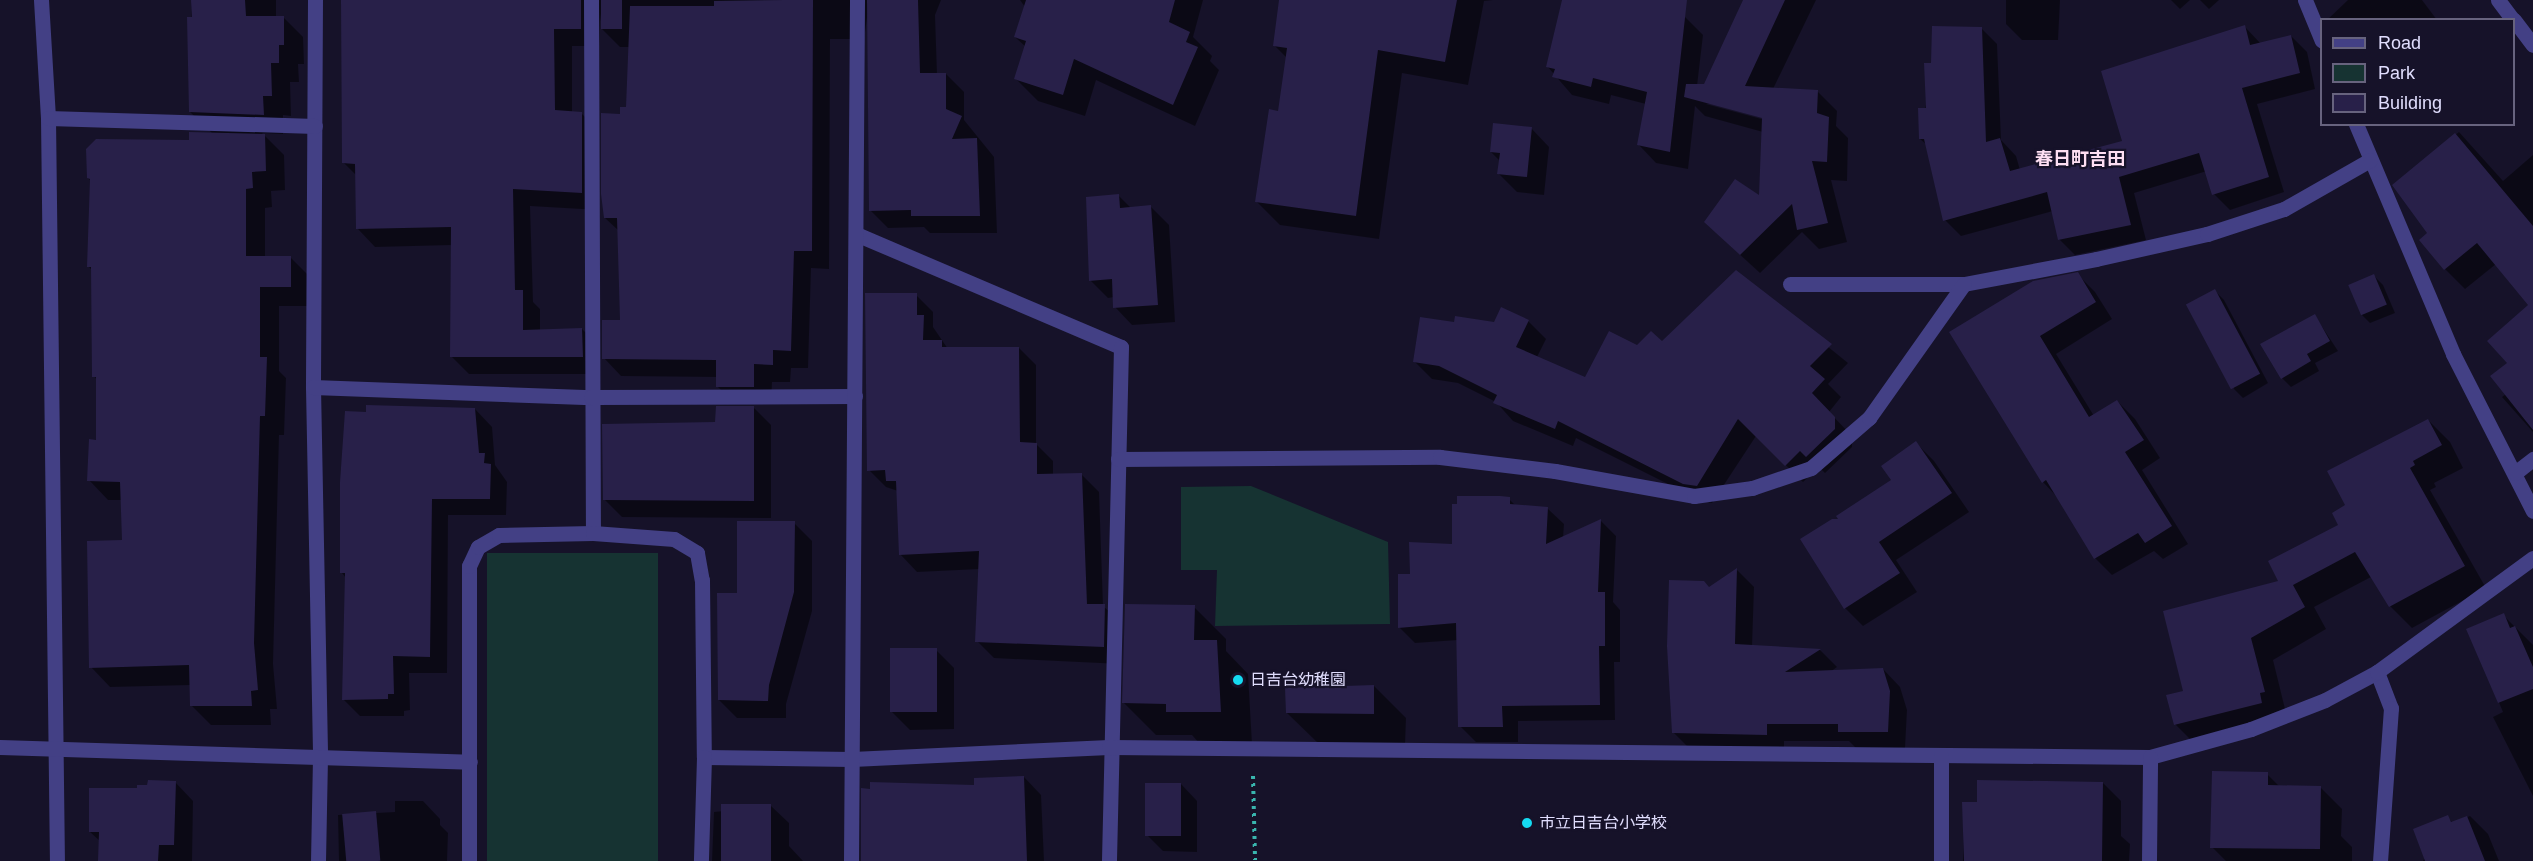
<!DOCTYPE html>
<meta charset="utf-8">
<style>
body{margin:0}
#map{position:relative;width:2533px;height:861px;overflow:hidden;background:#161229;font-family:Arial,"Noto Sans JP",sans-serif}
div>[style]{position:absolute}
.green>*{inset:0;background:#163332;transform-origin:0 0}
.shadow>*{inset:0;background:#0007}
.building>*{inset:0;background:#282049;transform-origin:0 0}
.path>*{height:4px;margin-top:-2px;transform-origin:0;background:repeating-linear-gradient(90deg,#39b5ae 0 3px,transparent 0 7.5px)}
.minor>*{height:15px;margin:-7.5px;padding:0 7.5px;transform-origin:7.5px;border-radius:7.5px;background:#434085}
.dots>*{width:16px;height:16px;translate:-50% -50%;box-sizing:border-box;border:3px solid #161229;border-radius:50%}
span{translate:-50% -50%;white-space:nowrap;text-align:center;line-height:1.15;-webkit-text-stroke:4.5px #161229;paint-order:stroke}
.poi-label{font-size:16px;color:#e0ddfd}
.left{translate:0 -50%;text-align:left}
.neighbourhood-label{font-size:18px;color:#fddef2;font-weight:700}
.legend{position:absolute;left:2320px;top:18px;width:195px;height:108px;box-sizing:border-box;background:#161229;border:2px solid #67637e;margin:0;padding:8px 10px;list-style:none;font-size:18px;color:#e0ddfd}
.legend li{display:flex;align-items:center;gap:12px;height:30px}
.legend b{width:30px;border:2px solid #67637e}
</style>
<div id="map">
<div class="green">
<div style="clip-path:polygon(1251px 486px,1388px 542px,1390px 624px,1215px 626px,1217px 570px,1181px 570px,1181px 487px)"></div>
<div style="left:487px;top:553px;width:171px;height:308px"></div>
</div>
<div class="shadow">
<div style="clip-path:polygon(192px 0,276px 0,276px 17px,283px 17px,303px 37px,304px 64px,298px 64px,299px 82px,290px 82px,291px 116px,283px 115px,283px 134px,262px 133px,284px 155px,285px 190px,271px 191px,272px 207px,265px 208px,265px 258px,291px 258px,310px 277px,310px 306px,279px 306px,279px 371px,286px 378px,284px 435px,279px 435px,273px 664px,277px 709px,270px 709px,271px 725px,211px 725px,191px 705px,191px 685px,110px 687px,91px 667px,123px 542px,122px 500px,108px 500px,89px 480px,97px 441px,97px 380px,94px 376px,93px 271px,88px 266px,91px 181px,88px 178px,213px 134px,190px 112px)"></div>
<div style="clip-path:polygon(343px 0,941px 0,935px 15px,937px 74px,946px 74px,964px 92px,964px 120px,994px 157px,997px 233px,930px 233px,924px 227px,888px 228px,870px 210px,868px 11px,864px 39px,830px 39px,829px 269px,811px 268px,808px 368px,791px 368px,790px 382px,772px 382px,771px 404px,735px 404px,717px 386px,718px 377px,621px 376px,604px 358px,621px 321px,619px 231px,605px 218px,621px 115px,627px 109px,630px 47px,620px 47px,602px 29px,600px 14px,599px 46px,572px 46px,572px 113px,581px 113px,599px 131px,599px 210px,530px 206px,533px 302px,540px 309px,540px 331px,582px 329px,600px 347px,600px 374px,469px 374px,451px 356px,452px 245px,375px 247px,358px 229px,357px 176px,344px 163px)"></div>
<div style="clip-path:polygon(1203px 0,1193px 37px,1212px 56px,1210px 61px,1219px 70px,1195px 126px,1096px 80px,1085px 116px,1038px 101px,1016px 79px,1026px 47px,1015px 37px,1025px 7px,1020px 0)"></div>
<div style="clip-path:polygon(1280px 0,1493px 0,1484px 1px,1468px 85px,1402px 73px,1379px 239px,1280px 225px,1256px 201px,1279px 112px,1287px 58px,1274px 45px)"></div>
<div style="clip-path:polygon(evenodd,1564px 0,1601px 0,1685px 17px,1703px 35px,1697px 86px,1705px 86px,1744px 0,1816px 0,1773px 89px,1817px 91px,1837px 111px,1836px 126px,1848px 138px,1847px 181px,1831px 180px,1847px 242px,1819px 249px,1802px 232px,1760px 273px,1725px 241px,1760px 198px,1763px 132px,1705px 116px,1695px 106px,1688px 169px,1656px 163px,1638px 144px,1646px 104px,1611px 95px,1609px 104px,1572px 95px,1547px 66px,1564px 0,1713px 103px,1770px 118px,1769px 121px,1706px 104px,1713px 103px)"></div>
<div style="clip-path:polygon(2006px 0,2060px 0,2058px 40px,2022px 40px,2006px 24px)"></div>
<div style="clip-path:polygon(2171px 0,2190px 0,2180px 9px)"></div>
<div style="clip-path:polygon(2200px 0,2219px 0,2209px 9px)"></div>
<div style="clip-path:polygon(2348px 0,2422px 0,2437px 20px,2327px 20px)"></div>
<div style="clip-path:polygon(2245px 27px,2261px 44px,2291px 36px,2307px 52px,2315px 89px,2257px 104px,2284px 192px,2230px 210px,2214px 194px,2207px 171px,2134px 193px,2146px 240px,2075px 255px,2059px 239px,2053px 211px,1961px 236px,1945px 220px,1927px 145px,1920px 139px,1933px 65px,1981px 28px,1997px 44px,2001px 140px,2016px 156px,2020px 170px,2124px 142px)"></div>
<div style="clip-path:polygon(1531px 128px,1549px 147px,1544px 195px,1517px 192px,1499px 174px,1500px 161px,1491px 152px)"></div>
<div style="clip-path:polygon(2459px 132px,2503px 181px,2533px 155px,2533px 432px,2502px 397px,2506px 394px,2509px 363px,2530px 305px,2496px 264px,2465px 289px,2445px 269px,2430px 233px,2394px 185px)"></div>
<div style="clip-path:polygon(1118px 195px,1131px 208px,1151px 207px,1169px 225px,1175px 322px,1132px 325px,1115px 307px,1114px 297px,1108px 298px,1090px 280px)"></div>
<div style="clip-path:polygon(1736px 272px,1848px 363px,1828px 384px,1841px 397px,1829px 412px,1852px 436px,1852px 447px,1825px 473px,1819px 467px,1803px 482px,1756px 436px,1712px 503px,1702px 501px,1576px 438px,1573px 446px,1513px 421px,1496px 402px,1458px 383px,1432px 379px,1414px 361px,1455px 324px,1528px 321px,1546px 339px,1537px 357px,1586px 379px,1638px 347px,1662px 343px)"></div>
<div style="clip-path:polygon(2077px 274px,2095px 292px,2112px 319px,2056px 354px,2094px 416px,2117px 401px,2135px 419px,2160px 458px,2142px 470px,2188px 544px,2163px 559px,2154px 551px,2112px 575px,2095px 558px,2059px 499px,2043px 482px,1951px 332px)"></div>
<div style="clip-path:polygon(2374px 276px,2383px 285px,2395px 313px,2370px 323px,2361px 314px)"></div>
<div style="clip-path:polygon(2215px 291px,2224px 300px,2268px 383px,2243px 398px,2234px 389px)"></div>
<div style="clip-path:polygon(916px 295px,933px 312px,933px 327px,948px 349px,1019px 348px,1036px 365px,1036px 444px,1053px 461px,1053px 475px,1082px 475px,1099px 492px,1103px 606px,1122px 623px,1121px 664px,994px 658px,977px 641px,980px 569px,917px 572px,900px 554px,898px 491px,886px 487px,869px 470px)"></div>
<div style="clip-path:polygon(2315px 316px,2338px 351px,2315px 363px,2319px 371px,2291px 387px,2282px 378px)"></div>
<div style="clip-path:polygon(754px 408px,771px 425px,771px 518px,622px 517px,604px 499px)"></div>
<div style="clip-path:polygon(475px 409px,492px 427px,495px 465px,507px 482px,506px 515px,448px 515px,447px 673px,409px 673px,410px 710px,404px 711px,404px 716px,360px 716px,343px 699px,346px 578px,342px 573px,367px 413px)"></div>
<div style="clip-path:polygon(2428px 420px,2450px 442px,2463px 468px,2434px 483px,2436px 487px,2430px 490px,2486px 588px,2412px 628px,2390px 606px,2371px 577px,2314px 607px,2326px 629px,2273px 660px,2286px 713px,2281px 715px,2283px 724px,2197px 746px,2175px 724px,2185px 692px,2280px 582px,2340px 525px,2347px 506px)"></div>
<div style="clip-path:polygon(1916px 443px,1934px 461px,1969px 512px,1896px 560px,1917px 592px,1863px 626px,1845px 608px,1842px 520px,1893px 481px)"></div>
<div style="clip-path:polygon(1509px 499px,1516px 506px,1548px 509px,1564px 524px,1563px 538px,1601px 521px,1616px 536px,1613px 602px,1620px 610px,1620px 662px,1614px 662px,1615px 720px,1518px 721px,1518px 742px,1476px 742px,1460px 726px,1458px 640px,1415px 643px,1399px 627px,1411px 576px)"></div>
<div style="clip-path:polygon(794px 523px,812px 541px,812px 611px,786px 704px,786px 718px,737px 718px,719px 700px,739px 595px)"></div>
<div style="clip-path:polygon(1737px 570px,1754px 587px,1752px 647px,1820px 650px,1837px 667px,1830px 672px,1883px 669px,1900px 687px,1907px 710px,1905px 748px,1857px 749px,1849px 741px,1784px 741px,1784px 752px,1691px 750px,1674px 733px,1710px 589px)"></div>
<div style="clip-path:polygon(1194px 607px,1226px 639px,1226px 651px,1248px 674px,1252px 744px,1199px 743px,1192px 735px,1156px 735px,1124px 703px)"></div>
<div style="clip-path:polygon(2503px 615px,2533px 645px,2533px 796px,2493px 717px,2503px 712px,2468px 629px)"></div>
<div style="clip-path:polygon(936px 650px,954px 668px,954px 729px,910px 730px,892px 712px)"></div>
<div style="clip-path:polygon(1374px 686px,1406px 718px,1405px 745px,1319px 744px,1287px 713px)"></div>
<div style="clip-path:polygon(2267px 774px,2280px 787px,2320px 787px,2342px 809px,2341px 836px,2352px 847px,2352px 861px,2226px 861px,2212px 847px)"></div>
<div style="clip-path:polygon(1024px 777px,1041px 795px,1044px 861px,862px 861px,975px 787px)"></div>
<div style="clip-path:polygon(175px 782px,193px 801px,192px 861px,100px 861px,101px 842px,90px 832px,138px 790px)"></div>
<div style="clip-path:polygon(2103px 783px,2121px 801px,2121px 836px,2130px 844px,2129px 861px,1963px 861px,1964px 804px)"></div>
<div style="clip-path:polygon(1181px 784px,1197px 801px,1197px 852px,1163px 851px,1147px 835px)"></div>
<div style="clip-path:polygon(395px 801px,423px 801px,440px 819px,440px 825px,448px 833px,447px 861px,339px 861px,338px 815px,395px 812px)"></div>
<div style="clip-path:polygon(771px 806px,789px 823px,789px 846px,803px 861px,712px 861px,714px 812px)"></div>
<div style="clip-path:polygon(2470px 816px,2488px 834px,2499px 861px,2423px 861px,2447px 817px,2453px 823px)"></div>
</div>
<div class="building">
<div style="clip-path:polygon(191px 0,245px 0,246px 16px,284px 16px,284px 45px,279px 45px,279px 63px,271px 63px,272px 96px,263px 96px,264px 115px,189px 112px,187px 17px,192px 17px)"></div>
<div style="clip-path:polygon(341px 0,581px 0,581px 29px,554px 29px,555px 110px,582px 112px,582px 193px,513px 189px,515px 290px,523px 290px,523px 330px,582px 328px,583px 357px,450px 357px,451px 227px,356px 229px,355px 164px,342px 163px)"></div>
<div style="left:601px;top:0;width:21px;height:29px"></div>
<div style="clip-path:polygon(785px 0,813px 0,812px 251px,794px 251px,791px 351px,773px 350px,773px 365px,754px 364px,754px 387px,716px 387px,716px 360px,602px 359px,602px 320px,620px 320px,617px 218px,604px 218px,601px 194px,601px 113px,620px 114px,620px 107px,626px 107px,630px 6px,714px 6px,714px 1px)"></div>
<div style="clip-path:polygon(867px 0,918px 0,920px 73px,946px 73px,946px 109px,962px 116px,952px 139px,977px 138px,980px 216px,911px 216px,911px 210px,869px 211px)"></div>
<div style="clip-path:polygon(1026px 0,1175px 0,1169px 22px,1190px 32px,1186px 42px,1198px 47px,1173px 105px,1074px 59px,1063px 95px,1014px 79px,1026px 41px,1014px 37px)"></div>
<div style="clip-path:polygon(1279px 0,1457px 0,1445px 62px,1378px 50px,1356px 216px,1255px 202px,1269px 109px,1278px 111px,1287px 48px,1273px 46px)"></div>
<div style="clip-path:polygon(1562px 0,1687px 0,1670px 152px,1637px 145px,1647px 92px,1593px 78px,1591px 87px,1552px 77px,1555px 69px,1546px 67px)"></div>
<div style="clip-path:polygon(1743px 0,1785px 0,1745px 86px,1818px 90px,1817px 113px,1829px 117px,1827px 162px,1812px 161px,1828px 223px,1797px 230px,1792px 204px,1740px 255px,1704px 222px,1735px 179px,1759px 195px,1762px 118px,1684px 97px,1686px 84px,1704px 84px)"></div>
<div style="clip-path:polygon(2245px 25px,2250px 45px,2291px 35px,2300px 73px,2242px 88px,2269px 177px,2212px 195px,2199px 153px,2119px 177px,2131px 225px,2058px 240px,2047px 192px,1943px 221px,1924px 139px,1919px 139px,1918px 108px,1926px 108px,1924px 63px,1931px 63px,1932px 26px,1982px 27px,1986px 142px,2000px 138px,2010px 171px,2122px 141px,2101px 71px)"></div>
<div style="clip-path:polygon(1493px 123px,1532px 127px,1527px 177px,1497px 174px,1500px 153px,1490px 152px)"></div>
<div style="clip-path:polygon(189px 132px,265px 134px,266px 171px,252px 172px,253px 188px,246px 189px,246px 256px,291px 256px,291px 287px,260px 287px,260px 357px,267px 357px,265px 416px,260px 416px,254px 643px,258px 690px,251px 691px,252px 706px,190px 706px,189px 665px,89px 668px,87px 541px,122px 540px,120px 482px,87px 481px,89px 439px,96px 440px,96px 377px,92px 377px,91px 267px,87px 267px,90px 179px,87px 178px,86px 149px,96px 139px,189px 140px)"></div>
<div style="clip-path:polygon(2455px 133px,2533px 226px,2533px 430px,2490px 376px,2507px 363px,2487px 341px,2528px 305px,2477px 243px,2444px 270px,2419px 240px,2427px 233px,2392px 185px)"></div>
<div style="clip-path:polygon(1119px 194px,1120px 208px,1151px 205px,1158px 305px,1113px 308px,1112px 279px,1089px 281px,1086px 197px)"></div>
<div style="clip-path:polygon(1736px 270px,1832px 344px,1810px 366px,1825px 379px,1812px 393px,1835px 417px,1835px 429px,1806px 457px,1800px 451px,1785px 466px,1738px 419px,1697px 486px,1683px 484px,1558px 421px,1555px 429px,1493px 403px,1497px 395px,1439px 366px,1413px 362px,1420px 317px,1454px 322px,1455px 316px,1494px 322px,1501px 307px,1529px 320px,1516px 347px,1585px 377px,1609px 331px,1637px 345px,1651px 331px,1662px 341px)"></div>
<div style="clip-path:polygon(2078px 272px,2096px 302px,2040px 336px,2089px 417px,2117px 400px,2144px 440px,2125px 452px,2172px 526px,2145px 543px,2138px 533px,2094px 559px,2046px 480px,2042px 483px,1949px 332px,2033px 281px)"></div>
<div style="left:2374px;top:274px;width:33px;height:28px;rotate:67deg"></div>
<div style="left:2215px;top:289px;width:96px;height:33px;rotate:62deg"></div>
<div style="clip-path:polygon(865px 293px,917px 293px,917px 315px,924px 315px,923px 340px,942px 340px,942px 347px,1019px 347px,1020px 442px,1037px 443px,1037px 474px,1082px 473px,1087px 604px,1105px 604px,1104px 647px,975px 642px,979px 551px,899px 555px,896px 481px,886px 481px,885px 470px,867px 471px)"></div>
<div style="clip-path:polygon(2315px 314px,2330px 341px,2307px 354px,2311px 361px,2281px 379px,2260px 344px)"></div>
<div style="clip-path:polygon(366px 405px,475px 408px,479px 453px,485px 453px,484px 463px,491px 464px,490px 499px,432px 499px,430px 657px,393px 656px,394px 694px,388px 694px,388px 699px,342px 700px,345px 573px,340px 573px,340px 482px,345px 411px,366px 412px)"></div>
<div style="clip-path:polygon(716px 406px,754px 406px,754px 501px,603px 500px,602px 424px,715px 422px)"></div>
<div style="clip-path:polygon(2428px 419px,2442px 445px,2413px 461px,2415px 465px,2410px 468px,2465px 566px,2389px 607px,2355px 552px,2293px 585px,2305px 607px,2251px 638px,2265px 692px,2260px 693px,2262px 703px,2174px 725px,2166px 695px,2183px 691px,2163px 611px,2278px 581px,2268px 561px,2338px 525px,2332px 513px,2345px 505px,2327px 471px)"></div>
<div style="clip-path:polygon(1916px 441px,1952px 493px,1879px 542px,1900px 573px,1844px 609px,1800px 539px,1832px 519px,1838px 519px,1836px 516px,1891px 480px,1881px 466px)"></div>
<div style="clip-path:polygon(1457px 496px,1500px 496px,1510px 497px,1510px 504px,1548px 507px,1546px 544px,1601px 519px,1598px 592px,1605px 592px,1605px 646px,1599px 646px,1600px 705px,1502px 706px,1503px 727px,1458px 727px,1456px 623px,1398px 628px,1398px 574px,1410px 574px,1409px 542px,1452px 544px,1452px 504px,1457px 504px)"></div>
<div style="clip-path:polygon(737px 521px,795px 521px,794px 592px,769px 685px,768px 701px,718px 700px,717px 593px,737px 593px)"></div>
<div style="clip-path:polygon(1737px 568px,1735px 644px,1821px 649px,1785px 672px,1883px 668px,1890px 691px,1888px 732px,1838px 732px,1838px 724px,1767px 724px,1767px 735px,1672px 733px,1667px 646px,1669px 580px,1704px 581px,1709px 587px)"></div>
<div style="clip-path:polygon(1125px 604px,1195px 605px,1194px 640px,1217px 640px,1221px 712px,1166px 712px,1166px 704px,1122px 703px)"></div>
<div style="clip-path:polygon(2504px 613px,2510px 628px,2515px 626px,2533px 667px,2533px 689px,2498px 703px,2466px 629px)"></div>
<div style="left:890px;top:648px;width:47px;height:64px"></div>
<div style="clip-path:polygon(1374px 685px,1374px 714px,1286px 713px,1285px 688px)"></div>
<div style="clip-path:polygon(2212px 771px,2268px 772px,2268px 785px,2321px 786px,2320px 849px,2210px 848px)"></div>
<div style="clip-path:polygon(1024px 776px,1027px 861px,861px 861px,861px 788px,870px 789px,870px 782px,974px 785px,974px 778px)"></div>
<div style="clip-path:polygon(148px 780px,176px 781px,174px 845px,159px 845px,158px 861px,98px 861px,99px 832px,89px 832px,89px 788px,137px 788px,137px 785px,147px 785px)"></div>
<div style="clip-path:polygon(1977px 780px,2103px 782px,2102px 861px,1964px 861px,1962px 802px,1977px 802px)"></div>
<div style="left:1145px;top:783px;width:36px;height:53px"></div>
<div style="left:721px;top:804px;width:50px;height:57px"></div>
<div style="left:376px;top:811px;width:50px;height:34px;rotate:85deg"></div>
<div style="clip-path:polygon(2448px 815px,2451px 822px,2467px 816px,2485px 861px,2425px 861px,2413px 829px)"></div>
</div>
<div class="path">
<div style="left:1253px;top:776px;width:84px;rotate:88.6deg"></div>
</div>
<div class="minor">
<div style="left:41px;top:0;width:118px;rotate:86.6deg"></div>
<div style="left:48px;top:118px;width:743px;rotate:89.31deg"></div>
<div style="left:315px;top:0;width:387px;rotate:90.3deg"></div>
<div style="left:313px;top:387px;width:370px;rotate:88.9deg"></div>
<div style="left:320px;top:757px;width:104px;rotate:91.1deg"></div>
<div style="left:591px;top:0;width:533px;rotate:89.79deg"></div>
<div style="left:2305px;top:0;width:44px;rotate:67.5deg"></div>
<div style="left:2498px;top:0;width:25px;rotate:53deg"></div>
<div style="left:2514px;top:20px;width:31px;rotate:53deg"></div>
<div style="left:48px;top:118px;width:267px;rotate:1.7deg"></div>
<div style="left:2356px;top:124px;width:250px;rotate:67.1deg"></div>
<div style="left:2453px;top:354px;width:176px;rotate:63deg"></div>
<div style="left:856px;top:234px;width:288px;rotate:23.1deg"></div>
<div style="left:1121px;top:347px;width:514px;rotate:91.34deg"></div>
<div style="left:1790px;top:284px;width:174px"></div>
<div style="left:1964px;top:284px;width:134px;rotate:-10.7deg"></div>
<div style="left:2096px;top:259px;width:114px;rotate:-12.7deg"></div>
<div style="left:2207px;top:234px;width:81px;rotate:-18deg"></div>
<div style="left:2284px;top:209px;width:99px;rotate:-29.7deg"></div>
<div style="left:313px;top:387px;width:278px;rotate:2.1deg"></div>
<div style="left:591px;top:397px;width:264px;rotate:-0.2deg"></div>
<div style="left:1118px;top:459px;width:322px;rotate:-0.4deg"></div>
<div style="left:1440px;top:457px;width:116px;rotate:6.9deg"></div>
<div style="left:1555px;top:471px;width:141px;rotate:10.2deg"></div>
<div style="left:1694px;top:496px;width:59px;rotate:-7.9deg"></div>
<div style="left:1752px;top:488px;width:62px;rotate:-18.7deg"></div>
<div style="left:1811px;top:468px;width:77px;rotate:-40.8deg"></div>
<div style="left:1869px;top:418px;width:164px;rotate:-54.7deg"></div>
<div style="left:2515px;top:473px;width:23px;rotate:-38deg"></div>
<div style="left:2377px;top:672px;width:39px;rotate:69deg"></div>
<div style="left:2391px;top:708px;width:153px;rotate:94.1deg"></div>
<div style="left:0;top:747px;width:470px;rotate:1.8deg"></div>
<div style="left:704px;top:757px;width:148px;rotate:0.8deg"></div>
<div style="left:852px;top:759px;width:257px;rotate:-2.7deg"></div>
<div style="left:1109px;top:747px;width:1041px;rotate:0.55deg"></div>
<div style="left:2150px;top:757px;width:105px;rotate:-15.5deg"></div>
<div style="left:2251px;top:729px;width:79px;rotate:-21.4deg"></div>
<div style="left:2325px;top:700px;width:59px;rotate:-28.3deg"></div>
<div style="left:2377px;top:672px;width:193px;rotate:-36.2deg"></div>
<div style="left:469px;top:861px;width:295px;rotate:-90deg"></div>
<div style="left:469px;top:566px;width:21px;rotate:-65deg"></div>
<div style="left:478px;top:547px;width:24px;rotate:-30deg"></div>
<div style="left:499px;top:535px;width:94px;rotate:-1.2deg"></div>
<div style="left:593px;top:533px;width:81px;rotate:4.2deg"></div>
<div style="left:674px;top:539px;width:27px;rotate:31deg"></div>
<div style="left:697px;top:553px;width:27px;rotate:80deg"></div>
<div style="left:702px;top:580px;width:177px;rotate:89.4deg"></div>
<div style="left:704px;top:757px;width:104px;rotate:91.7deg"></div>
<div style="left:851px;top:861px;width:861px;rotate:-89.6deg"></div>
<div style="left:1941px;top:861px;width:105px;rotate:-90deg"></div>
<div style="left:2149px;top:861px;width:104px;rotate:-89.4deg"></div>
</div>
<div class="dots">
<div style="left:1238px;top:680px;background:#15daf1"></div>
<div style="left:1527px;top:823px;background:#15daf1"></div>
</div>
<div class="poi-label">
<span class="left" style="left:1250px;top:680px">日吉台幼稚園</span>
<span class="left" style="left:1539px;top:823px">市立日吉台小学校</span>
</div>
<div class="neighbourhood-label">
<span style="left:2080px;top:159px">春日町吉田</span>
</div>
<ul class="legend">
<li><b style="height:8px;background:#434085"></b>Road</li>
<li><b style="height:16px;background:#163332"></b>Park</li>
<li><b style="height:16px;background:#282049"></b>Building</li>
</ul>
</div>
